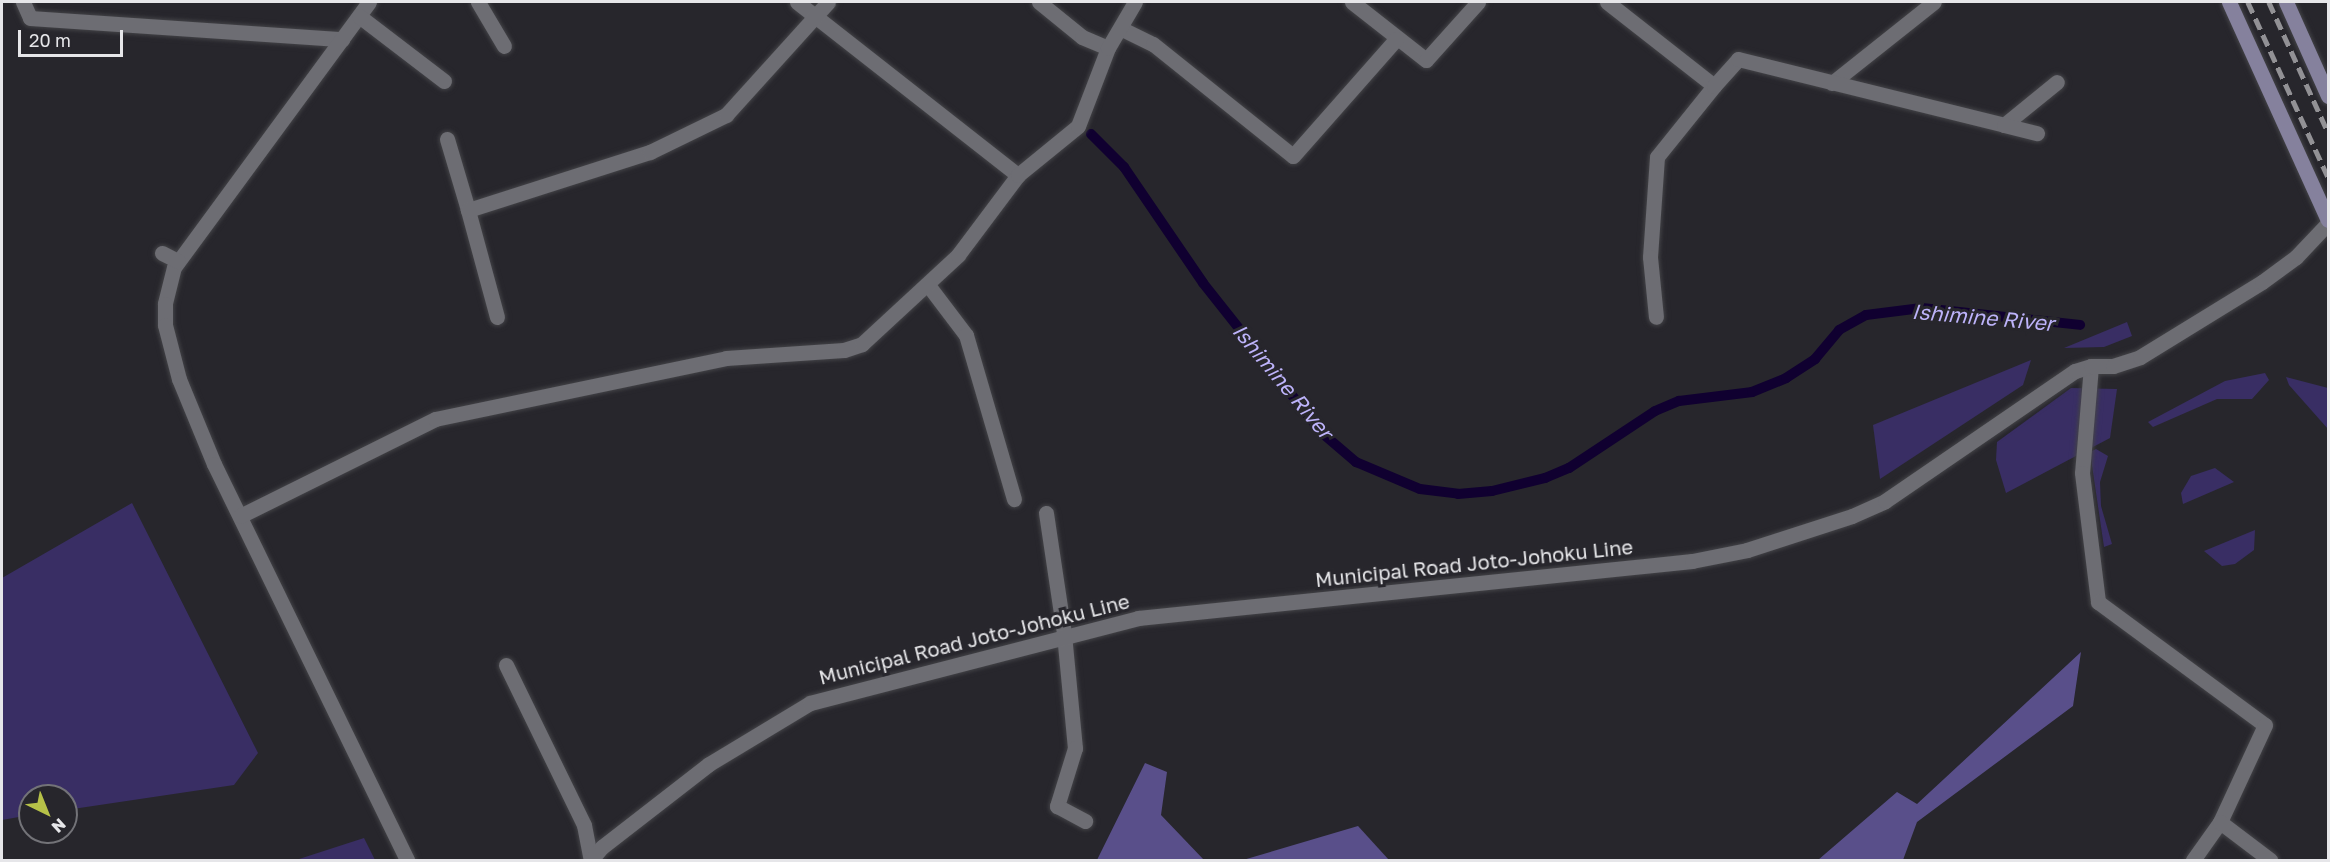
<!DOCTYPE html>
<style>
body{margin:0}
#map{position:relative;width:2330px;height:862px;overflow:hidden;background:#27262c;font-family:"Golos Text",sans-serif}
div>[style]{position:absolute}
.green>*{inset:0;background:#392e64}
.forest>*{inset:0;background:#594f8a}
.stream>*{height:10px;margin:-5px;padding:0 5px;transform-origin:5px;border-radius:5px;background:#100030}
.roads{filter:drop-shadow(0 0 2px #434347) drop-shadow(0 0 2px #434347)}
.street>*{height:15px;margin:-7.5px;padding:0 7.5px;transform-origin:7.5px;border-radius:7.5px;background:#6d6d73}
.secondary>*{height:15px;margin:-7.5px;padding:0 7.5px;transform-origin:7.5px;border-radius:7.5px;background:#85819d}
.rail>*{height:4.5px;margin-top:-2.25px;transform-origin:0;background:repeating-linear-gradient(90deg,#929195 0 12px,transparent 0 18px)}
span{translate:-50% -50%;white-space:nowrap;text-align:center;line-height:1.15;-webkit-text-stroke:6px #27262c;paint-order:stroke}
.street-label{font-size:20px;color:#e6e6e9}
.water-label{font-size:21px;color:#bdb3fa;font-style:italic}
.frame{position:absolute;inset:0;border:3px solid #e6e6e9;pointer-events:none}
.north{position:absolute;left:18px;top:784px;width:60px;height:60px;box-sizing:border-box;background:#27262c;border:2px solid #737378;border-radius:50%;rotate:137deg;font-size:16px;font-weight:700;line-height:24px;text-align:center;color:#e6e6e9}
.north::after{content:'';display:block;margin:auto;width:21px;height:27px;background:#b6c148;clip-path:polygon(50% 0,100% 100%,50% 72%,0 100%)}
.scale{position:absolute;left:18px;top:30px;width:105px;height:27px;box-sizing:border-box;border:3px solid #e6e6e9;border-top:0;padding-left:8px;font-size:18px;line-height:21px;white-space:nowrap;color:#e6e6e9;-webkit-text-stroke:4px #27262c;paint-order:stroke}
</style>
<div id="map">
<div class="green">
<div style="clip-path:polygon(2127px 322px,2132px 336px,2104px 347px,2064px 348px)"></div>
<div style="clip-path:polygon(2031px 360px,2023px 385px,1880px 479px,1873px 425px)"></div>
<div style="clip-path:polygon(2265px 373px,2269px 380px,2252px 399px,2217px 399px,2153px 427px,2148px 422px,2225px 381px)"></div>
<div style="clip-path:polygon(2286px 377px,2328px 388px,2328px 429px,2289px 385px)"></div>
<div style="clip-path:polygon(2071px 388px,2117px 389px,2110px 438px,2006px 493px,1996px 460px,1997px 442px)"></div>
<div style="clip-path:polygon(2096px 449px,2108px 456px,2100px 482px,2101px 506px,2112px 544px,2104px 547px,2090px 452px)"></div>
<div style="clip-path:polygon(2215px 468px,2234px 482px,2183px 504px,2181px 493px,2191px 476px)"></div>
<div style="clip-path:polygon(132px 503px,258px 753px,234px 785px,66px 810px,66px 796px,30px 796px,30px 815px,2px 820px,2px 578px)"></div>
<div style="clip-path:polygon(2255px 530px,2254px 550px,2235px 564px,2222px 566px,2204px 551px)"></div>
<div style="clip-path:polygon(364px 838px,375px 860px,296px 860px)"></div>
</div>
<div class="forest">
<div style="clip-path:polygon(2081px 652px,2073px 706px,1917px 822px,1903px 860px,1818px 860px,1897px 792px,1917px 804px)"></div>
<div style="clip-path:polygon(1145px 763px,1167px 772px,1161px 815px,1204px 860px,1097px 860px)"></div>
<div style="clip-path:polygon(1358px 826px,1389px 860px,1243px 860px)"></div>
</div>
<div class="stream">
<div style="left:1091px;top:134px;width:47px;rotate:45deg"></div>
<div style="left:1124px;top:167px;width:140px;rotate:55.7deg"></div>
<div style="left:1203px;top:283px;width:191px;rotate:51.6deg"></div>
<div style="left:1322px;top:433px;width:45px;rotate:40.5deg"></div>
<div style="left:1356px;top:462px;width:69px;rotate:22.9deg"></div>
<div style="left:1420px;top:489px;width:38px;rotate:7deg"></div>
<div style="left:1458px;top:494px;width:34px;rotate:-5deg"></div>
<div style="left:1492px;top:491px;width:55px;rotate:-13.8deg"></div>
<div style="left:1545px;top:478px;width:26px;rotate:-23deg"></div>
<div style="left:1569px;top:468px;width:103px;rotate:-33.5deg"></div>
<div style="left:1655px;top:411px;width:26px;rotate:-23deg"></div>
<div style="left:1679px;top:401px;width:74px;rotate:-7deg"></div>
<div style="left:1752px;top:392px;width:37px;rotate:-22deg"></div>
<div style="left:1786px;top:378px;width:35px;rotate:-33deg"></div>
<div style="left:1815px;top:359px;width:38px;rotate:-50deg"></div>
<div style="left:1839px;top:330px;width:31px;rotate:-29deg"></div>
<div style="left:1866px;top:315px;width:56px;rotate:-7.1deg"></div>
<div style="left:1922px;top:308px;width:159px;rotate:6.1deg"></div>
</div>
<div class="roads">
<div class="street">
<div style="left:23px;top:2px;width:17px;rotate:66deg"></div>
<div style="left:30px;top:18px;width:313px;rotate:3.9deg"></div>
<div style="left:369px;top:2px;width:329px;rotate:126.3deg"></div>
<div style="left:174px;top:267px;width:38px;rotate:104deg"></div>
<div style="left:165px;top:304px;width:21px;rotate:90deg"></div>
<div style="left:165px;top:325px;width:56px;rotate:75.5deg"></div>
<div style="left:179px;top:379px;width:92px;rotate:67.6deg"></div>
<div style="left:214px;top:464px;width:441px;rotate:64deg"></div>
<div style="left:478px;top:2px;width:51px;rotate:59.4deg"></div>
<div style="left:797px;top:2px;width:281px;rotate:38.1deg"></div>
<div style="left:1039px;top:2px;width:55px;rotate:39.1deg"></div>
<div style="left:1082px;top:37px;width:28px;rotate:23deg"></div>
<div style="left:1352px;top:2px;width:94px;rotate:38.1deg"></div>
<div style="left:1426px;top:60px;width:78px;rotate:-48.1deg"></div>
<div style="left:1607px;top:2px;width:136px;rotate:38.1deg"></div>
<div style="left:1714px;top:86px;width:91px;rotate:128.8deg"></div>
<div style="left:1657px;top:157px;width:100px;rotate:94deg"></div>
<div style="left:1650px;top:257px;width:60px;rotate:84.3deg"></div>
<div style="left:359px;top:16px;width:107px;rotate:37.4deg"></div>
<div style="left:1122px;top:29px;width:34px;rotate:26deg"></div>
<div style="left:1153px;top:44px;width:179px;rotate:38.7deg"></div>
<div style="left:1293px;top:156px;width:156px;rotate:-48.6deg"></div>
<div style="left:1832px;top:83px;width:130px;rotate:-38.5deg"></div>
<div style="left:1714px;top:86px;width:36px;rotate:-48deg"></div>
<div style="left:1738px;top:59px;width:274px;rotate:13.9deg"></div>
<div style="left:2004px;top:125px;width:68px;rotate:-39.1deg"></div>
<div style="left:2004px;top:125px;width:34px;rotate:14deg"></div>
<div style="left:447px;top:139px;width:74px;rotate:73.5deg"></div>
<div style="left:162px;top:253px;width:18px;rotate:27deg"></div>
<div style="left:928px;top:285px;width:63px;rotate:52.8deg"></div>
<div style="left:966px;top:335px;width:171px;rotate:73.7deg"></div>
<div style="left:497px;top:317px;width:111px;rotate:-105.2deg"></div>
<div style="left:468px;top:210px;width:191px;rotate:-17.7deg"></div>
<div style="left:650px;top:152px;width:85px;rotate:-26deg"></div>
<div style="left:726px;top:115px;width:152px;rotate:-47.9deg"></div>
<div style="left:2091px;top:366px;width:107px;rotate:94.8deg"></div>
<div style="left:2082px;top:473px;width:130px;rotate:82.9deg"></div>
<div style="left:2098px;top:602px;width:207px;rotate:36.4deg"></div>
<div style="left:2265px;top:725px;width:107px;rotate:114.9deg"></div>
<div style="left:2220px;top:822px;width:47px;rotate:125.4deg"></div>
<div style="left:1046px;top:513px;width:122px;rotate:81.5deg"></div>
<div style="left:1064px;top:634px;width:115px;rotate:84.5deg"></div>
<div style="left:1075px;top:748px;width:61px;rotate:107.2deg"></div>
<div style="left:1057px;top:806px;width:32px;rotate:28deg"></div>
<div style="left:240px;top:516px;width:218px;rotate:-26.4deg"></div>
<div style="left:435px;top:419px;width:297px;rotate:-11.8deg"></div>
<div style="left:726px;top:358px;width:118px;rotate:-3.9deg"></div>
<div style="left:844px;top:350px;width:19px;rotate:-18deg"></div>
<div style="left:862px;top:344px;width:131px;rotate:-42.8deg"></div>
<div style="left:958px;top:255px;width:100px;rotate:-53.1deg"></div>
<div style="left:1018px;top:175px;width:77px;rotate:-39.2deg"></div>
<div style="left:1078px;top:126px;width:84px;rotate:-69deg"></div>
<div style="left:1108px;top:48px;width:53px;rotate:-59.6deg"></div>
<div style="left:506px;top:665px;width:178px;rotate:64deg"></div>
<div style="left:584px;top:825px;width:36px;rotate:79deg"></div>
<div style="left:2220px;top:822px;width:63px;rotate:37.2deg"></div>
<div style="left:591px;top:860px;width:17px;rotate:-50deg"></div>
<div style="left:602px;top:847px;width:135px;rotate:-37.8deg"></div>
<div style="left:709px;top:764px;width:118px;rotate:-31.1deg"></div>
<div style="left:810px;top:703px;width:339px;rotate:-14.5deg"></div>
<div style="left:1138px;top:618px;width:557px;rotate:-5.87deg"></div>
<div style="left:1692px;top:561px;width:56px;rotate:-11.3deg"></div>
<div style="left:1747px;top:550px;width:110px;rotate:-17.9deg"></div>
<div style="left:1852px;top:516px;width:36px;rotate:-24deg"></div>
<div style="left:1885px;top:501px;width:230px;rotate:-34.4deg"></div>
<div style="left:2075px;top:371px;width:17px;rotate:-17deg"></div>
<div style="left:2091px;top:366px;width:22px"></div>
<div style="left:2113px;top:366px;width:28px;rotate:-18deg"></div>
<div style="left:2140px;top:357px;width:143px;rotate:-31.6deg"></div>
<div style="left:2262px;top:282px;width:42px;rotate:-36.3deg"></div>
<div style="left:2296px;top:257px;width:47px;rotate:-46.7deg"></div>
</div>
<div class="secondary">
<div style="left:2229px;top:2px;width:239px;rotate:65.6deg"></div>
<div style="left:2286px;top:2px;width:103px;rotate:65.9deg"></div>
</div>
</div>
<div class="rail">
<div style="left:2248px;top:2px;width:192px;rotate:65.4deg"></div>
<div style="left:2269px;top:2px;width:143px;rotate:65.6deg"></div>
</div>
<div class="street-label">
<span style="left:1474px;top:563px;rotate:-6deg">Municipal Road Joto-Johoku Line</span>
<span style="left:974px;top:639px;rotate:-14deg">Municipal Road Joto-Johoku Line</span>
</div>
<div class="water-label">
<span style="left:1983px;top:317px;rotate:5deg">Ishimine River</span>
<span style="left:1283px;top:381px;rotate:50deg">Ishimine River</span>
</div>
<div class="frame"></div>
<div class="north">N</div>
<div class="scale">20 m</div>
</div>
